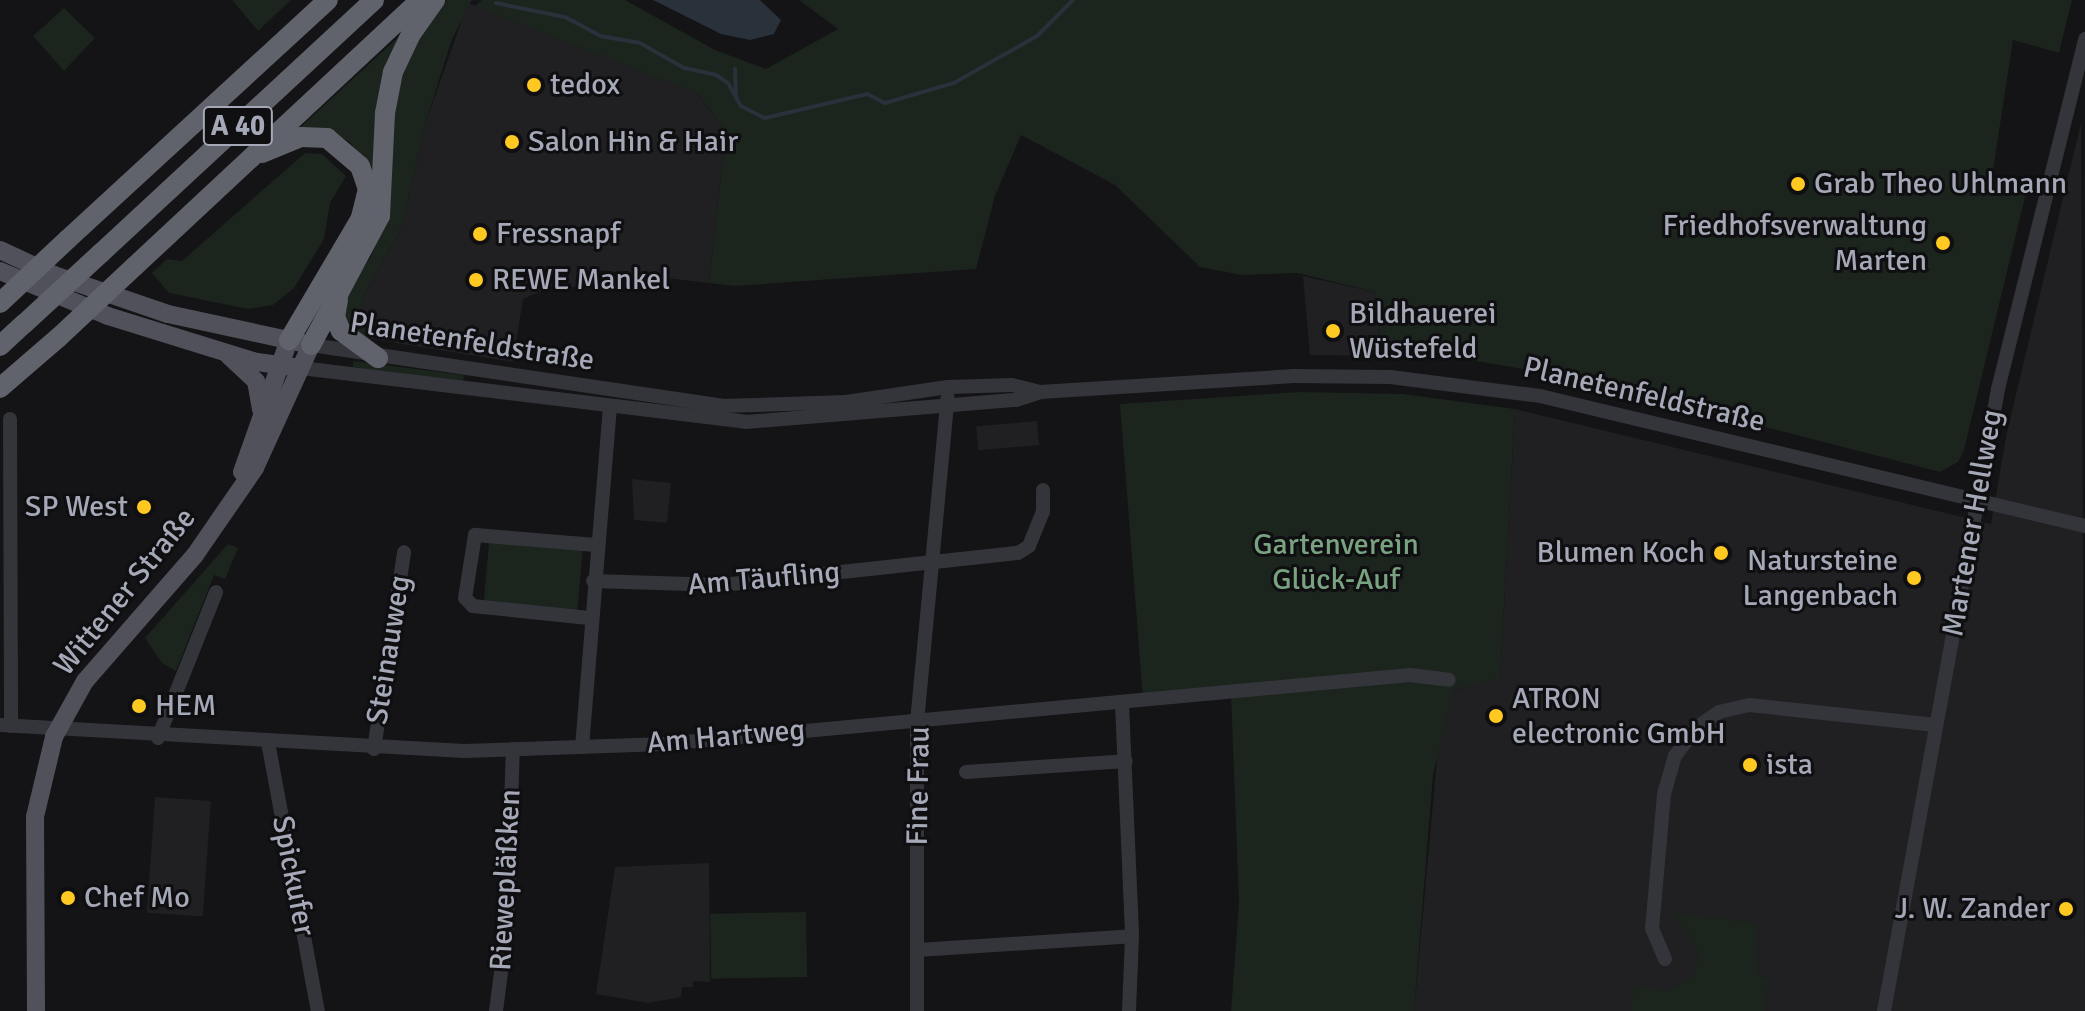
<!DOCTYPE html>
<meta charset="utf-8">
<style>
body{margin:0}
#map{position:relative;width:2085px;height:1011px;overflow:hidden;background:#141315;font-family:Signika,sans-serif}
div>[style]{position:absolute}
.built>*{inset:0;background:#201f22;transform-origin:0 0}
.green>*{inset:0;background:#1b241d;transform-origin:0 0}
.water>*{inset:0;background:#29313a}
.stream>*{height:4px;margin:-2px;padding:0 2px;transform-origin:2px;border-radius:2px;background:#29313a}
.minor>*{height:14px;margin:-7px;padding:0 7px;transform-origin:7px;border-radius:7px;background:#34353b}
.major>*{height:18px;margin:-9px;padding:0 9px;transform-origin:9px;border-radius:9px;background:#50515a}
.highway>*{height:20px;margin:-10px;padding:0 10px;transform-origin:10px;border-radius:10px;background:#60626c}
.highway-bridge>*{height:20px;margin:-10px;padding:0 10px;transform-origin:10px;border-radius:10px;background:#60626c}
.dots>*{width:22px;height:22px;translate:-50% -50%;box-sizing:border-box;border:4px solid #0f0e10;border-radius:50%}
span{translate:-50% -50%;white-space:nowrap;text-align:center;line-height:1.15;-webkit-text-stroke:6px #0f0e10;paint-order:stroke}
.shield-label span{padding:2px 6px;background:#0f0e10;border:2px solid;border-radius:6px;-webkit-text-stroke-width:0}
.shield-label{font-size:28px;color:#a4a8b7;font-weight:700}
.poi-label{font-size:30px;color:#a4a8b7}
.left{translate:0 -50%;text-align:left}
.right{translate:-100% -50%;text-align:right}
.street-label{font-size:30px;color:#a4a8b7}
.park-label{font-size:30px;color:#79a380}
</style>
<div id="map">
<div class="built">
<div style="clip-path:polygon(468px 3px,697px 93px,726px 131px,709px 283px,598px 270px,595px 290px,556px 285px,523px 299px,513px 362px,366px 338px,361px 311px,365px 293px,402px 227px,426px 121px)"></div>
<div style="clip-path:polygon(2081px 123px,2085px 1011px,1414px 1011px,1443px 693px,1500px 677px,1515px 409px,1991px 524px,2007px 432px)"></div>
<div style="clip-path:polygon(1303px 276px,1375px 292px,1382px 356px,1310px 355px)"></div>
<div style="left:1037px;top:421px;width:24px;height:61px;rotate:85deg"></div>
<div style="clip-path:polygon(632px 479px,671px 483px,667px 523px,634px 520px)"></div>
<div style="left:155px;top:797px;width:56px;height:116px;rotate:4deg"></div>
<div style="clip-path:polygon(709px 863px,710px 982px,693px 981px,693px 987px,682px 987px,681px 997px,648px 1003px,596px 994px,615px 867px)"></div>
</div>
<div class="green">
<div style="clip-path:polygon(232px 0,291px 0,258px 31px)"></div>
<div style="clip-path:polygon(447px 0,472px 0,452px 39px,426px 121px,402px 227px,365px 293px,361px 311px,366px 338px,343px 321px,346px 294px,370px 258px,390px 210px,394px 103px,410px 53px)"></div>
<div style="clip-path:polygon(482px 0,625px 0,715px 50px,766px 69px,838px 29px,799px 0,2072px 0,2059px 53px,2013px 40px,1992px 177px,2027px 183px,2025px 197px,1964px 450px,1958px 462px,1940px 472px,1575px 378px,1464px 359px,1382px 352px,1375px 292px,1298px 273px,1242px 275px,1200px 267px,1115px 185px,1021px 135px,995px 196px,976px 269px,735px 286px,709px 283px,726px 131px,698px 94px,475px 6px)"></div>
<div style="clip-path:polygon(64px 8px,95px 38px,64px 71px,33px 36px)"></div>
<div style="clip-path:polygon(405px 31px,380px 190px,350px 142px,334px 133px,296px 131px)"></div>
<div style="clip-path:polygon(305px 153px,322px 154px,346px 176px,330px 203px,324px 239px,294px 288px,273px 305px,248px 309px,169px 293px,152px 273px,167px 259px,182px 261px)"></div>
<div style="clip-path:polygon(353px 361px,464px 375px,463px 382px,353px 367px)"></div>
<div style="clip-path:polygon(1300px 392px,1403px 394px,1515px 409px,1500px 678px,1453px 690px,1433px 775px,1414px 1011px,1231px 1011px,1239px 903px,1231px 695px,1143px 699px,1120px 404px)"></div>
<div style="left:489px;top:542px;width:94px;height:61px;rotate:5deg"></div>
<div style="clip-path:polygon(228px 544px,238px 548px,225px 579px,214px 575px,176px 671px,162px 663px,145px 638px)"></div>
<div style="left:806px;top:912px;width:65px;height:96px;rotate:89deg"></div>
<div style="clip-path:polygon(1672px 913px,1756px 923px,1758px 976px,1769px 978px,1764px 1011px,1631px 1011px,1634px 986px,1668px 991px,1693px 975px,1699px 958px,1693px 939px)"></div>
</div>
<div class="water">
<div style="clip-path:polygon(653px 0,760px 0,781px 20px,774px 34px,750px 40px,721px 34px)"></div>
</div>
<div class="stream">
<div style="left:496px;top:3px;width:70px;rotate:11.5deg"></div>
<div style="left:565px;top:17px;width:40px;rotate:28deg"></div>
<div style="left:600px;top:36px;width:41px;rotate:9.9deg"></div>
<div style="left:640px;top:43px;width:51px;rotate:29.6deg"></div>
<div style="left:684px;top:68px;width:33px;rotate:12deg"></div>
<div style="left:716px;top:75px;width:14px;rotate:34deg"></div>
<div style="left:728px;top:83px;width:26px;rotate:61deg"></div>
<div style="left:741px;top:106px;width:27px;rotate:27deg"></div>
<div style="left:765px;top:118px;width:105px;rotate:-13.2deg"></div>
<div style="left:867px;top:94px;width:20px;rotate:27deg"></div>
<div style="left:885px;top:103px;width:72px;rotate:-16.2deg"></div>
<div style="left:954px;top:83px;width:95px;rotate:-29.5deg"></div>
<div style="left:1037px;top:36px;width:51px;rotate:-45deg"></div>
<div style="left:735px;top:69px;width:29px;rotate:88deg"></div>
</div>
<div class="minor">
<div style="left:311px;top:345px;width:416px;rotate:8.4deg"></div>
<div style="left:722px;top:406px;width:124px;rotate:-1.8deg"></div>
<div style="left:846px;top:402px;width:103px;rotate:-8.4deg"></div>
<div style="left:948px;top:387px;width:64px;rotate:-1.8deg"></div>
<div style="left:1012px;top:385px;width:29px;rotate:14deg"></div>
<div style="left:301px;top:368px;width:448px;rotate:6.9deg"></div>
<div style="left:746px;top:422px;width:271px;rotate:-4.7deg"></div>
<div style="left:1016px;top:400px;width:25px;rotate:-18deg"></div>
<div style="left:1040px;top:392px;width:254px;rotate:-3.6deg"></div>
<div style="left:1293px;top:376px;width:97px;rotate:0.6deg"></div>
<div style="left:1390px;top:377px;width:151px;rotate:7.2deg"></div>
<div style="left:1540px;top:396px;width:560px;rotate:13.42deg"></div>
<div style="left:10px;top:419px;width:307px;rotate:89.8deg"></div>
<div style="left:593px;top:581px;width:129px;rotate:1.8deg"></div>
<div style="left:722px;top:585px;width:298px;rotate:-6.2deg"></div>
<div style="left:1018px;top:553px;width:13px;rotate:-32deg"></div>
<div style="left:1029px;top:546px;width:37px;rotate:-68deg"></div>
<div style="left:1043px;top:512px;width:22px;rotate:-90deg"></div>
<div style="left:589px;top:618px;width:117px;rotate:-174.1deg"></div>
<div style="left:473px;top:606px;width:11px;rotate:-135deg"></div>
<div style="left:465px;top:598px;width:64px;rotate:-81deg"></div>
<div style="left:475px;top:535px;width:121px;rotate:4.7deg"></div>
<div style="left:1122px;top:704px;width:232px;rotate:87.5deg"></div>
<div style="left:1132px;top:936px;width:75px;rotate:92.3deg"></div>
<div style="left:0;top:725px;width:465px;rotate:3.2deg"></div>
<div style="left:464px;top:751px;width:200px;rotate:-2deg"></div>
<div style="left:664px;top:744px;width:749px;rotate:-5.28deg"></div>
<div style="left:1410px;top:675px;width:39px;rotate:7deg"></div>
<div style="left:158px;top:738px;width:157px;rotate:-68.3deg"></div>
<div style="left:268px;top:742px;width:274px;rotate:79.5deg"></div>
<div style="left:582px;top:747px;width:341px;rotate:-85.3deg"></div>
<div style="left:374px;top:749px;width:199px;rotate:-81.3deg"></div>
<div style="left:966px;top:772px;width:160px;rotate:-3.9deg"></div>
<div style="left:918px;top:950px;width:214px;rotate:-3.7deg"></div>
<div style="left:1665px;top:959px;width:33px;rotate:-113deg"></div>
<div style="left:1652px;top:929px;width:136px;rotate:-84.9deg"></div>
<div style="left:1664px;top:794px;width:40px;rotate:-74deg"></div>
<div style="left:1675px;top:756px;width:35px;rotate:-53deg"></div>
<div style="left:1696px;top:728px;width:28px;rotate:-35deg"></div>
<div style="left:1719px;top:712px;width:31px;rotate:-13deg"></div>
<div style="left:1749px;top:705px;width:188px;rotate:6.1deg"></div>
<div style="left:496px;top:1011px;width:86px;rotate:-82.6deg"></div>
<div style="left:507px;top:926px;width:177px;rotate:-88.1deg"></div>
<div style="left:917px;top:1011px;width:289px;rotate:-90deg"></div>
<div style="left:917px;top:722px;width:326px;rotate:-84.6deg"></div>
<div style="left:1884px;top:1011px;width:632px;rotate:-79.61deg"></div>
<div style="left:1998px;top:389px;width:361px;rotate:-76deg"></div>
</div>
<div class="major">
<div style="left:0;top:250px;width:60px;rotate:24.8deg"></div>
<div style="left:54px;top:275px;width:120px;rotate:18.9deg"></div>
<div style="left:168px;top:314px;width:146px;rotate:12.2deg"></div>
<div style="left:311px;top:345px;width:135px;rotate:114.5deg"></div>
<div style="left:255px;top:468px;width:106px;rotate:124.6deg"></div>
<div style="left:195px;top:555px;width:167px;rotate:131.1deg"></div>
<div style="left:85px;top:681px;width:64px;rotate:119deg"></div>
<div style="left:54px;top:737px;width:82px;rotate:103.4deg"></div>
<div style="left:35px;top:817px;width:194px;rotate:89.7deg"></div>
<div style="left:0;top:271px;width:117px;rotate:22.6deg"></div>
<div style="left:108px;top:316px;width:156px;rotate:17.2deg"></div>
<div style="left:257px;top:362px;width:44px;rotate:7.8deg"></div>
<div style="left:229px;top:356px;width:37px;rotate:43deg"></div>
<div style="left:256px;top:381px;width:29px;rotate:80deg"></div>
<div style="left:242px;top:472px;width:140px;rotate:-70.4deg"></div>
</div>
<div class="highway">
<div style="left:262px;top:153px;width:42px;rotate:-22.3deg"></div>
<div style="left:301px;top:137px;width:26px;rotate:2deg"></div>
<div style="left:327px;top:138px;width:43px;rotate:40.3deg"></div>
<div style="left:360px;top:166px;width:24px;rotate:71deg"></div>
<div style="left:368px;top:189px;width:30px;rotate:104deg"></div>
<div style="left:361px;top:218px;width:142px;rotate:120.5deg"></div>
<div style="left:68px;top:239px;width:353px;rotate:-42.6deg"></div>
<div style="left:101px;top:253px;width:372px;rotate:-42.8deg"></div>
<div style="left:135px;top:266px;width:390px;rotate:-43deg"></div>
<div style="left:338px;top:300px;width:17px;rotate:100deg"></div>
<div style="left:335px;top:317px;width:15px;rotate:67deg"></div>
<div style="left:341px;top:331px;width:46px;rotate:36.1deg"></div>
<div style="left:311px;top:345px;width:146px;rotate:-61.9deg"></div>
<div style="left:380px;top:216px;width:103px;rotate:-87.2deg"></div>
<div style="left:385px;top:113px;width:42px;rotate:-79deg"></div>
<div style="left:393px;top:72px;width:42px;rotate:-64.7deg"></div>
<div style="left:411px;top:34px;width:42px;rotate:-54.8deg"></div>
<div style="left:0;top:346px;width:33px;rotate:-43deg"></div>
<div style="left:0;top:388px;width:77px;rotate:-40.8deg"></div>
</div>
<div class="highway-bridge">
<div style="left:0;top:303px;width:93px;rotate:-43.3deg"></div>
<div style="left:24px;top:324px;width:105px;rotate:-42.7deg"></div>
<div style="left:58px;top:338px;width:105px;rotate:-43.1deg"></div>
</div>
<div class="dots">
<div style="left:534px;top:85px;background:#ffc922"></div>
<div style="left:512px;top:142px;background:#ffc922"></div>
<div style="left:1798px;top:184px;background:#ffc922"></div>
<div style="left:480px;top:234px;background:#ffc922"></div>
<div style="left:1943px;top:243px;background:#ffc922"></div>
<div style="left:476px;top:280px;background:#ffc922"></div>
<div style="left:1333px;top:331px;background:#ffc922"></div>
<div style="left:144px;top:507px;background:#ffc922"></div>
<div style="left:1721px;top:553px;background:#ffc922"></div>
<div style="left:1914px;top:578px;background:#ffc922"></div>
<div style="left:139px;top:706px;background:#ffc922"></div>
<div style="left:1496px;top:716px;background:#ffc922"></div>
<div style="left:1750px;top:765px;background:#ffc922"></div>
<div style="left:68px;top:898px;background:#ffc922"></div>
<div style="left:2066px;top:909px;background:#ffc922"></div>
</div>
<div class="shield-label">
<span style="left:238px;top:126px">A 40</span>
</div>
<div class="poi-label">
<span class="left" style="left:550px;top:85px">tedox</span>
<span class="left" style="left:528px;top:142px">Salon Hin &amp; Hair</span>
<span class="left" style="left:1814px;top:184px">Grab Theo Uhlmann</span>
<span class="right" style="left:1927px;top:243px">Friedhofsverwaltung<br>Marten</span>
<span class="left" style="left:496px;top:234px">Fressnapf</span>
<span class="left" style="left:492px;top:280px">REWE Mankel</span>
<span class="left" style="left:1349px;top:331px">Bildhauerei<br>Wüstefeld</span>
<span class="right" style="left:128px;top:507px">SP West</span>
<span class="right" style="left:1705px;top:553px">Blumen Koch</span>
<span class="right" style="left:1898px;top:578px">Natursteine<br>Langenbach</span>
<span class="left" style="left:1512px;top:716px">ATRON<br>electronic GmbH</span>
<span class="left" style="left:155px;top:706px">HEM</span>
<span class="left" style="left:1766px;top:765px">ista</span>
<span class="left" style="left:84px;top:898px">Chef Mo</span>
<span class="right" style="left:2050px;top:909px">J. W. Zander</span>
</div>
<div class="street-label">
<span style="left:472px;top:342px;rotate:9deg">Planetenfeldstraße</span>
<span style="left:1644px;top:395px;rotate:13deg">Planetenfeldstraße</span>
<span style="left:1973px;top:523px;rotate:-80deg">Martener Hellweg</span>
<span style="left:764px;top:579px;rotate:-5deg">Am Täufling</span>
<span style="left:125px;top:592px;rotate:-51deg">Wittener Straße</span>
<span style="left:389px;top:650px;rotate:-81deg">Steinauweg</span>
<span style="left:726px;top:737px;rotate:-5deg">Am Hartweg</span>
<span style="left:919px;top:786px;rotate:-89deg">Fine Frau</span>
<span style="left:293px;top:876px;rotate:79deg">Spickufer</span>
<span style="left:506px;top:880px;rotate:-87deg">Riewepläßken</span>
</div>
<div class="park-label">
<span style="left:1336px;top:562px">Gartenverein<br>Glück-Auf</span>
</div>
</div>
